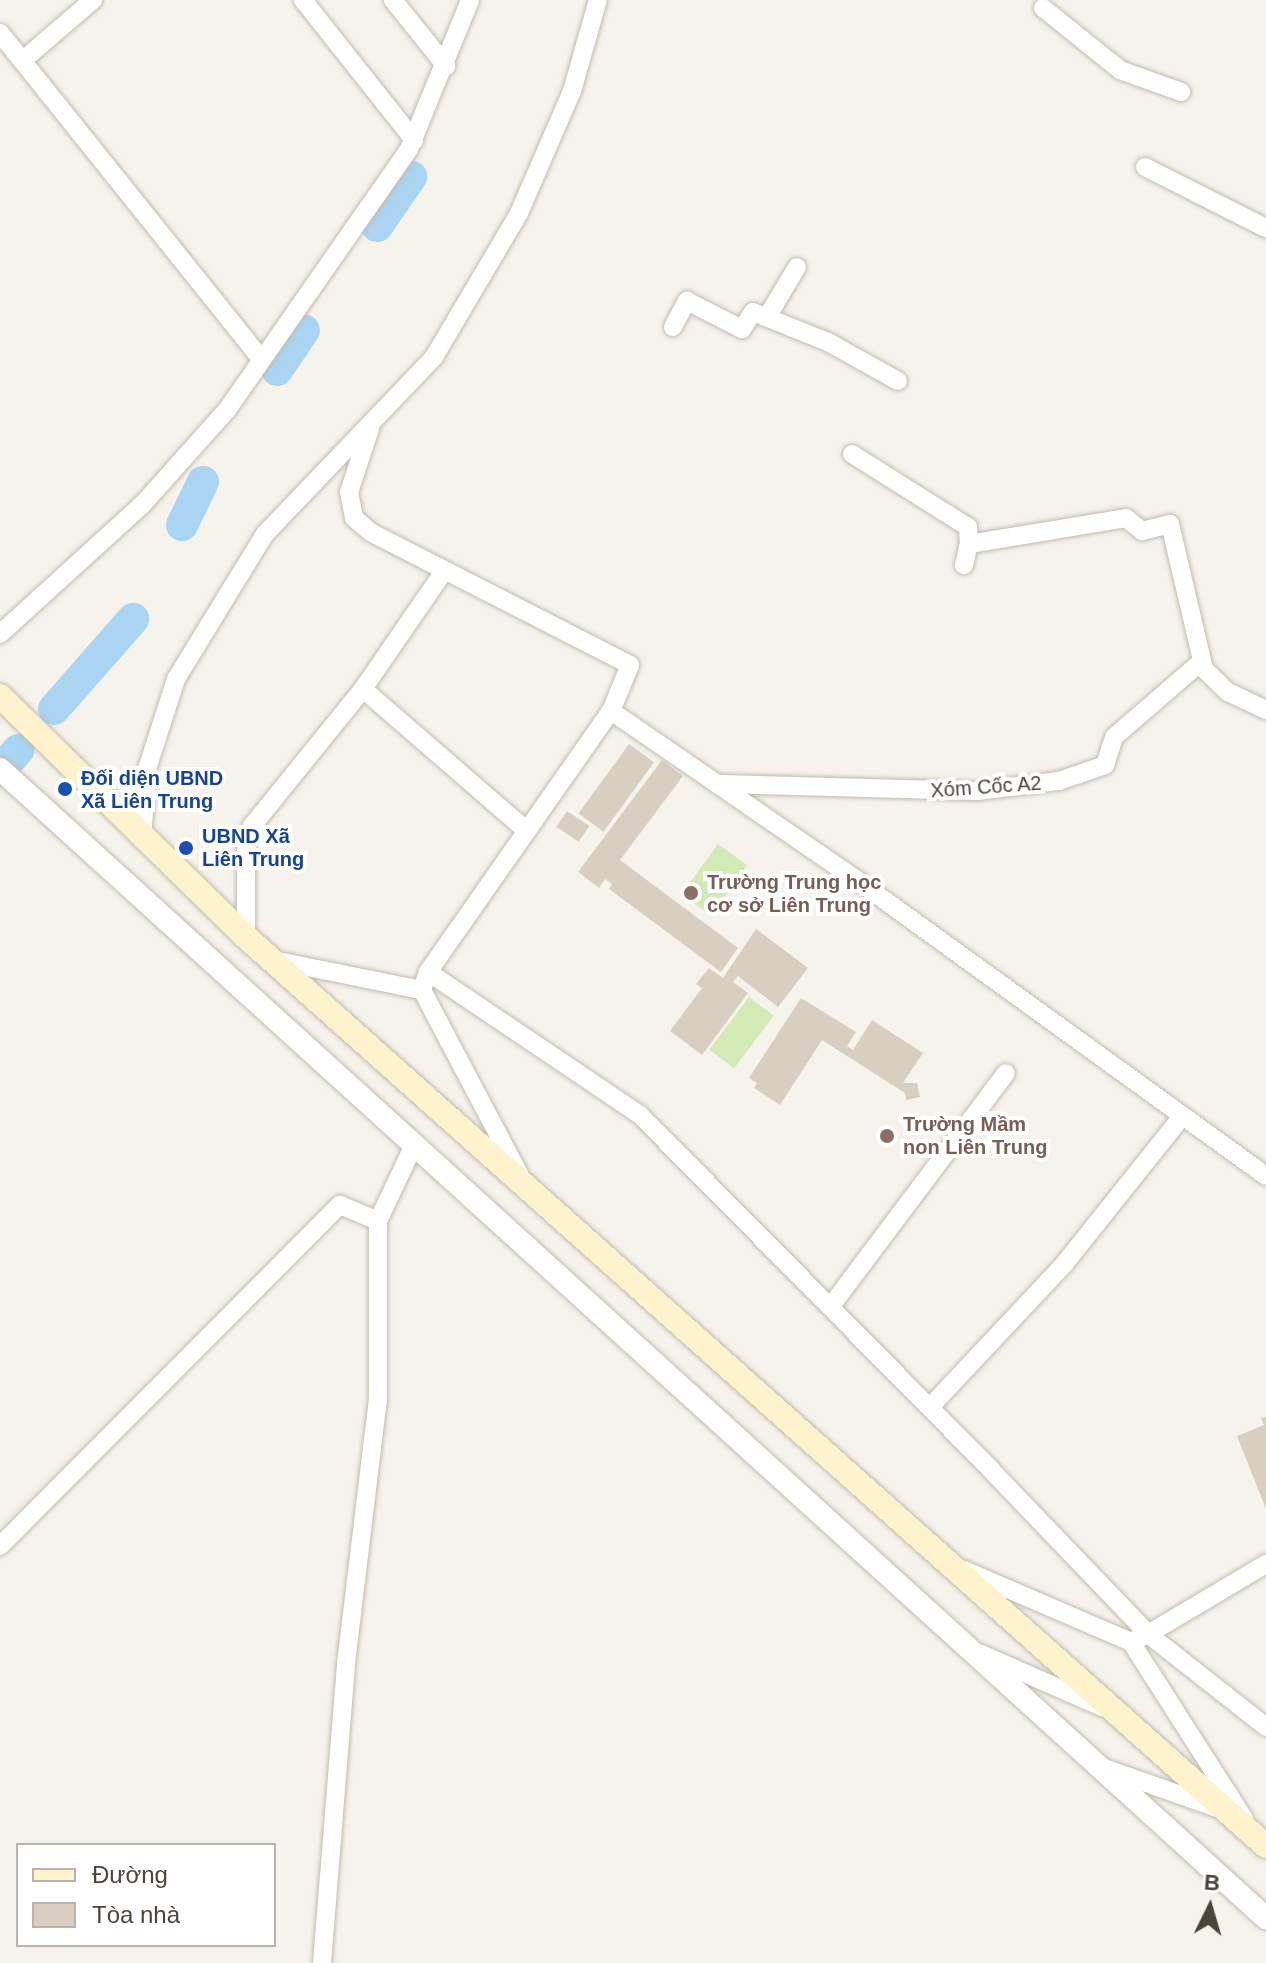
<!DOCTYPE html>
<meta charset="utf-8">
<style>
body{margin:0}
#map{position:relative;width:1266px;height:1963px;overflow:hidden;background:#f6f3ec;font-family:Arial,sans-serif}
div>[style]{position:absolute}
.green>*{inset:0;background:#d2eab5;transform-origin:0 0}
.river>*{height:32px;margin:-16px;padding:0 16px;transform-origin:16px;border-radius:16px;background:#a9d4f2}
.building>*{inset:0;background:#d8cfc1;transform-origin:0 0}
.roads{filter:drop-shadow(0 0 2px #c2bbae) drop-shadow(0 0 2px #c2bbae)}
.minor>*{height:18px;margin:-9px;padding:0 9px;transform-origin:9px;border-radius:9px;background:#fff}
.tertiary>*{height:22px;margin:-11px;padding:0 11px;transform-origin:11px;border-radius:11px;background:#fff}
.secondary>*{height:24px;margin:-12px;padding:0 12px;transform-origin:12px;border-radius:12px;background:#fff3cd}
.dots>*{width:22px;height:22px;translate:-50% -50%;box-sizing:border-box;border:4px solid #fff;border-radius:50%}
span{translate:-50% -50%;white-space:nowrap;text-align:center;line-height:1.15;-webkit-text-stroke:8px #fff;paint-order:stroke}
.transit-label{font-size:20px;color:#164399;font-weight:700}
.left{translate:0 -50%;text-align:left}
.street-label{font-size:20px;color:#4b4439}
.education-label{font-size:20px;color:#785e54;font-weight:700}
.legend{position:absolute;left:16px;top:1843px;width:260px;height:104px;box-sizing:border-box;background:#fff;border:2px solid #b7b4b0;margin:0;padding:10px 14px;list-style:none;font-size:24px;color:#4b4439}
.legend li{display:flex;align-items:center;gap:16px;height:40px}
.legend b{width:40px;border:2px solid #b7b4b0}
.north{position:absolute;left:1170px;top:1867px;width:80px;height:80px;-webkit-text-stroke:6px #fff;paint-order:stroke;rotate:5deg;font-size:22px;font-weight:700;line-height:32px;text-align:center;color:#4b4439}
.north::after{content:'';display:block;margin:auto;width:28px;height:36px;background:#4b4439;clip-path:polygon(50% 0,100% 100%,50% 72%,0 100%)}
</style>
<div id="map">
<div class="green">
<div style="left:718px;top:844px;width:36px;height:62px;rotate:36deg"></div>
<div style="left:749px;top:997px;width:31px;height:66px;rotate:37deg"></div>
</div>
<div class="river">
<div style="left:377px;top:226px;width:60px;rotate:-55.2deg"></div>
<div style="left:277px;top:370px;width:48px;rotate:-56deg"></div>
<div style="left:182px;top:525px;width:48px;rotate:-64deg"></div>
<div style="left:54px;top:709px;width:120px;rotate:-48.7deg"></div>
<div style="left:0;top:771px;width:28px;rotate:-49deg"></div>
</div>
<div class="building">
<div style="left:629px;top:744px;width:31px;height:86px;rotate:36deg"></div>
<div style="clip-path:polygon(662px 760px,683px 776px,620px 860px,738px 948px,721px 972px,609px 889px,612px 884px,605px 879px,599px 888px,578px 872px)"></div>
<div style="left:567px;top:811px;width:27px;height:19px;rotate:34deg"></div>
<div style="clip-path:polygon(756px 929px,808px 968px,778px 1007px,738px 976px,733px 982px,748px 993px,702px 1055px,670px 1031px,702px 988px,696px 984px,709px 968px,723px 978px)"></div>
<div style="clip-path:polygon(801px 998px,856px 1032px,847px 1046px,853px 1050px,872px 1020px,923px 1053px,903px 1083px,917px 1083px,920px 1097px,906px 1100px,905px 1093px,822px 1040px,780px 1105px,754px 1088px,757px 1083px,749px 1078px)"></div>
<div style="clip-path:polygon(1266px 1417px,1266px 1509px,1237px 1436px,1264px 1425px,1261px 1418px)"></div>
</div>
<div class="roads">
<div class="minor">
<div style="left:303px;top:0;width:179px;rotate:51.6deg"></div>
<div style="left:393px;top:0;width:85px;rotate:51.2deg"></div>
<div style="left:1043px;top:8px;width:99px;rotate:38.8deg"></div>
<div style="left:1120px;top:70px;width:65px;rotate:19.8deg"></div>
<div style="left:0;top:33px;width:419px;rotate:51.3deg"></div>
<div style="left:22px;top:61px;width:94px;rotate:-40.7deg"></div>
<div style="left:1145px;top:167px;width:136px;rotate:26.8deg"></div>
<div style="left:767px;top:317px;width:58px;rotate:-59deg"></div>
<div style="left:673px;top:327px;width:30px;rotate:-62deg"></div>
<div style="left:687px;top:301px;width:62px;rotate:27deg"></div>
<div style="left:742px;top:329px;width:20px;rotate:-57deg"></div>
<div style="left:753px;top:312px;width:81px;rotate:21.8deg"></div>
<div style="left:828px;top:342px;width:80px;rotate:29.1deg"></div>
<div style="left:370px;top:429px;width:66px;rotate:108.4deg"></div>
<div style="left:349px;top:492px;width:26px;rotate:79deg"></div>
<div style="left:354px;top:518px;width:23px;rotate:40deg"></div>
<div style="left:372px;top:533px;width:290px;rotate:27.1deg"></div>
<div style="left:630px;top:665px;width:50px;rotate:112.4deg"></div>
<div style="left:852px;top:454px;width:137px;rotate:32.2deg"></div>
<div style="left:968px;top:527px;width:17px;rotate:87deg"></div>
<div style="left:969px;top:544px;width:159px;rotate:-9.4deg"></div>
<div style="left:1126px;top:518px;width:21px;rotate:39deg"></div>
<div style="left:1142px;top:531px;width:29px;rotate:-14deg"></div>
<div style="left:1170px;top:524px;width:149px;rotate:76.8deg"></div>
<div style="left:1204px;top:669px;width:33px;rotate:44deg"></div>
<div style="left:1228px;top:692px;width:42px;rotate:25.3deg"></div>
<div style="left:964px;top:565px;width:22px;rotate:-77deg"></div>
<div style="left:0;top:634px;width:192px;rotate:-42.3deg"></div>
<div style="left:142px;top:505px;width:127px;rotate:-48.2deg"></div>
<div style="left:227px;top:410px;width:318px;rotate:-55.1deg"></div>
<div style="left:409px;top:149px;width:161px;rotate:-67.7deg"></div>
<div style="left:363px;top:689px;width:217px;rotate:40.9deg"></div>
<div style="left:722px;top:784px;width:255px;rotate:1.6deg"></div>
<div style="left:977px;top:791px;width:83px;rotate:-7deg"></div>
<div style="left:1059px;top:781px;width:49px;rotate:-19.2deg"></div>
<div style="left:1105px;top:765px;width:29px;rotate:-72deg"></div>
<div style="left:1114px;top:737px;width:116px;rotate:-40.8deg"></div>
<div style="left:142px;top:840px;width:71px;rotate:-86deg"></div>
<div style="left:147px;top:769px;width:95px;rotate:-72.1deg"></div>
<div style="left:176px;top:679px;width:170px;rotate:-58.5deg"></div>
<div style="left:265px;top:534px;width:245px;rotate:-46.3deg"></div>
<div style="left:434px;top:357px;width:167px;rotate:-59.4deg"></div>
<div style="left:519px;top:213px;width:133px;rotate:-66.5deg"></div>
<div style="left:572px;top:91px;width:95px;rotate:-74.1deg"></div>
<div style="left:246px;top:937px;width:86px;rotate:-90deg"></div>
<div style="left:246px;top:851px;width:26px;rotate:-77deg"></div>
<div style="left:252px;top:826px;width:176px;rotate:-51deg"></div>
<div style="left:363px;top:689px;width:143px;rotate:-55.5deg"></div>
<div style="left:273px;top:960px;width:152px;rotate:11.4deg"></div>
<div style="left:422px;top:990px;width:210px;rotate:62.2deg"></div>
<div style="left:428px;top:972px;width:256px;rotate:34deg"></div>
<div style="left:640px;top:1115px;width:498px;rotate:45.3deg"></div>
<div style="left:990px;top:1469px;width:228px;rotate:46.2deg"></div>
<div style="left:1148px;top:1634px;width:19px;rotate:155deg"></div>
<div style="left:1131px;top:1642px;width:210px;rotate:57.4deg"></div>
<div style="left:422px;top:990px;width:19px;rotate:-72deg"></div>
<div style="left:428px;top:972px;width:319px;rotate:-55deg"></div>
<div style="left:611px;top:711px;width:300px;rotate:34.5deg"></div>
<div style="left:858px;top:881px;width:503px;rotate:35.87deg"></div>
<div style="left:831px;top:1306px;width:291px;rotate:-53.1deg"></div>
<div style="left:930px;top:1407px;width:197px;rotate:-46.8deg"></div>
<div style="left:1065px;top:1263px;width:184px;rotate:-51.4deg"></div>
<div style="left:0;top:1546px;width:482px;rotate:-45.1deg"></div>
<div style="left:340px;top:1205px;width:41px;rotate:22.8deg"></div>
<div style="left:1266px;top:1564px;width:137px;rotate:149.3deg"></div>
<div style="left:1148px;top:1634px;width:150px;rotate:38.2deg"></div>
<div style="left:964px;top:1570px;width:182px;rotate:23.3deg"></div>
<div style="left:981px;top:1654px;width:134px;rotate:23.7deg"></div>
<div style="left:1104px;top:1768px;width:123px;rotate:19.5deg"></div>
<div style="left:322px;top:1963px;width:301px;rotate:-85.4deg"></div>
<div style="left:346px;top:1663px;width:265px;rotate:-83.1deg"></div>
<div style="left:378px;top:1400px;width:179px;rotate:-90deg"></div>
<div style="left:378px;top:1221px;width:84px;rotate:-64.7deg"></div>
</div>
<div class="tertiary">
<div style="left:0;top:769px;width:1710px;rotate:42.23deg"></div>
</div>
<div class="secondary">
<div style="left:0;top:696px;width:344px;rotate:44.4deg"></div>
<div style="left:246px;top:937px;width:1366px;rotate:41.71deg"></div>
</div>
</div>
<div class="dots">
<div style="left:65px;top:789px;background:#1a4fb4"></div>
<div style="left:186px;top:848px;background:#1a4fb4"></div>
<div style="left:691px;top:893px;background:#8d6e63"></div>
<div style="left:887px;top:1136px;background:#8d6e63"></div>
</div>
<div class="transit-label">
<span class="left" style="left:81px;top:790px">Đối diện UBND<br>Xã Liên Trung</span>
<span class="left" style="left:202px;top:848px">UBND Xã<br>Liên Trung</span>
</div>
<div class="street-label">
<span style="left:986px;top:787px;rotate:-4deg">Xóm Cốc A2</span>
</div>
<div class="education-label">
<span class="left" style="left:707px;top:894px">Trường Trung học<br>cơ sở Liên Trung</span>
<span class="left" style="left:903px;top:1136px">Trường Mầm<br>non Liên Trung</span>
</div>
<ul class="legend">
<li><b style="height:10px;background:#fff3cd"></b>Đường</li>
<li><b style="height:22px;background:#d8cfc1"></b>Tòa nhà</li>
</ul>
<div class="north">B</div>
</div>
